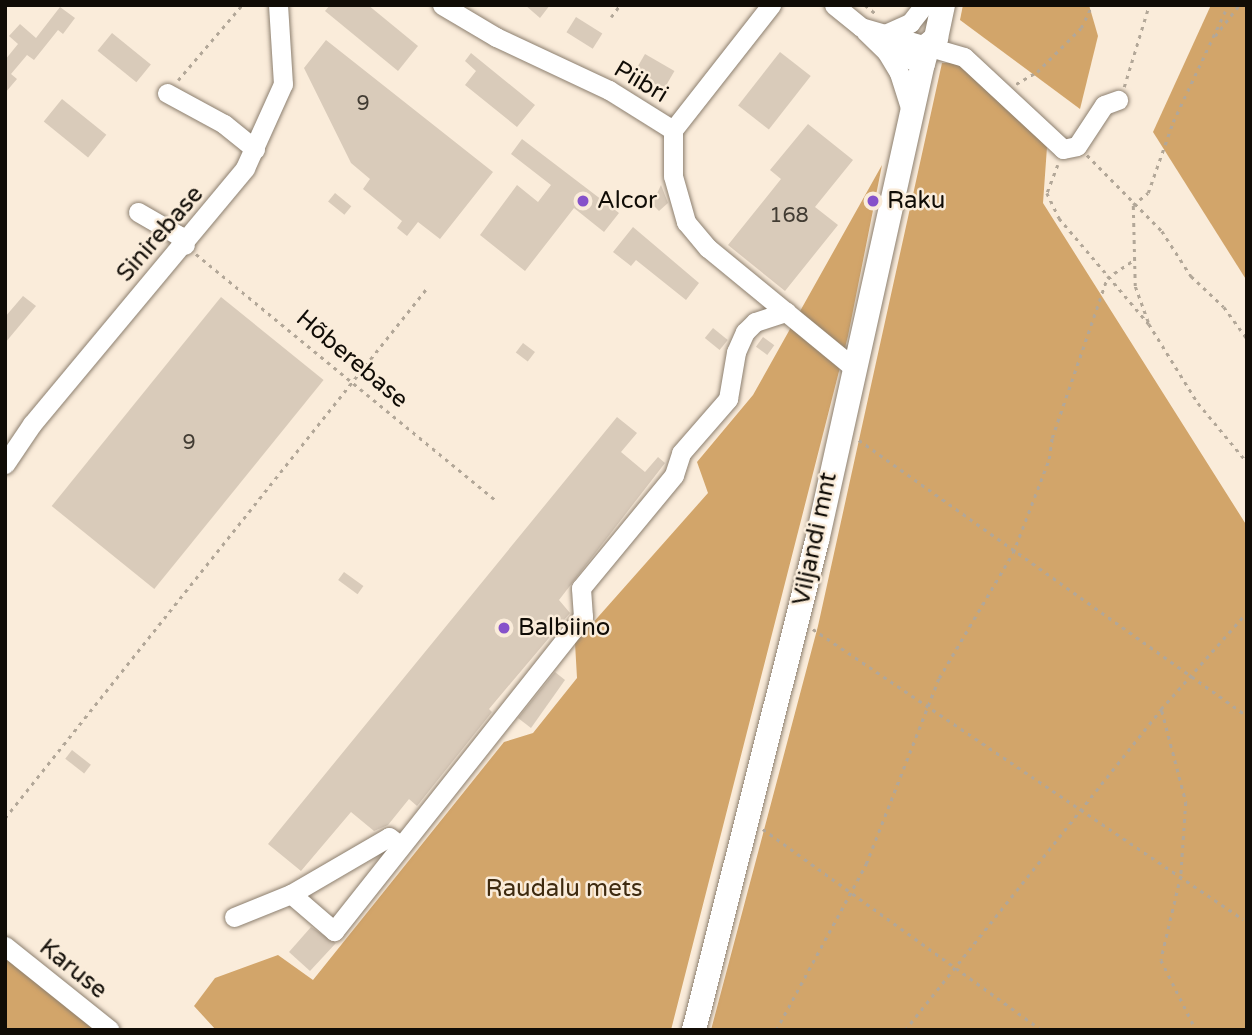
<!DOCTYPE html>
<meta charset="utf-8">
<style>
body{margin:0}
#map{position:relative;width:1252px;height:1035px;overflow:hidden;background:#faecda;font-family:"Varela Round",sans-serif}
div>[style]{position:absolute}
.forest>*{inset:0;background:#d2a56a}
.building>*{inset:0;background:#d9cbba;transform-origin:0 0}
.path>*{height:2.5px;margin-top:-1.25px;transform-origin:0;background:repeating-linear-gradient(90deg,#b2a798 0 3.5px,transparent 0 8.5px)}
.roads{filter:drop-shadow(0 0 2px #8c7f6f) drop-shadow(0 0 2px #8c7f6f)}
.minor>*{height:19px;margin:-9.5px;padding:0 9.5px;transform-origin:9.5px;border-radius:9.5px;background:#fff}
.major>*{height:24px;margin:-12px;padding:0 12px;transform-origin:12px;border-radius:12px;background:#fff}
.dots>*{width:19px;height:19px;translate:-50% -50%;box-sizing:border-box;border:4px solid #faecda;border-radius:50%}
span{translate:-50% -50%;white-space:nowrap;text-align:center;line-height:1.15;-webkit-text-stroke:5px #faecda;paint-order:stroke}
.number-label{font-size:21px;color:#423c33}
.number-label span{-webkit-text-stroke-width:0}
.street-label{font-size:24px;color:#100c06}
.poi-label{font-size:24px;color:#100c06}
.left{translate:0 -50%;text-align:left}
.park-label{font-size:24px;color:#3e2a0f}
.frame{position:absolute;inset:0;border:7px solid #100c06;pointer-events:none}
</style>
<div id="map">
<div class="forest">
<div style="clip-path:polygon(963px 5px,1089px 5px,1098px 36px,1080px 109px,960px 20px)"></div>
<div style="clip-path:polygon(1211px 5px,1247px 5px,1247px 281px,1153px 132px)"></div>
<div style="clip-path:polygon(955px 58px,1047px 147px,1043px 203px,1247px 526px,1247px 1030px,711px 1030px,818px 626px,942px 63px,953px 63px)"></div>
<div style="clip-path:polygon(882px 165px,848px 336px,671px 1030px,216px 1030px,194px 1006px,215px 978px,278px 955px,313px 980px,504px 742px,533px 733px,577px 678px,575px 643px,708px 493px,697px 462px,753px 395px)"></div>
<div style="clip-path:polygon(5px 940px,113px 1030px,5px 1030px)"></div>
</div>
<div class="building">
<div style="clip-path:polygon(330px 5px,368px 5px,418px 46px,398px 71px,325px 11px)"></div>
<div style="clip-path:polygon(525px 5px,550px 5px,540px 18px)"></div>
<div style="clip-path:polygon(60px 7px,75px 18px,63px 34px,58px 30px,34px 60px,27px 55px,11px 74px,17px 79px,5px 93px,5px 60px,18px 44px,9px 36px,20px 24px,36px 38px)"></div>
<div style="left:576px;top:17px;width:31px;height:18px;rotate:32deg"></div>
<div style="left:112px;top:33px;width:50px;height:23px;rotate:39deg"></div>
<div style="clip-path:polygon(326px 40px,493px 172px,440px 239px,418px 222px,407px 236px,397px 228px,402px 221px,363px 189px,370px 179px,351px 163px,304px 68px)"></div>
<div style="left:780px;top:52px;width:39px;height:68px;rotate:38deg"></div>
<div style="clip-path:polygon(471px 53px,535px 105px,517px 127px,465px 85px,476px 71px,465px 61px)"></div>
<div style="left:645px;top:54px;width:34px;height:22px;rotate:30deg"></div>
<div style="left:62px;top:99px;width:57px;height:29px;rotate:39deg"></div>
<div style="clip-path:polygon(808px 124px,853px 160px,815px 207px,838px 225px,785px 291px,728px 245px,781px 179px,770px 170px)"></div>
<div style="clip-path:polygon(522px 139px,619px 213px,604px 232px,574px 208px,525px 271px,480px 235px,517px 185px,538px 202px,551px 185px,511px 154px)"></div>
<div style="clip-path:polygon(661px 185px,668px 203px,659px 211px,652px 204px)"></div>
<div style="left:335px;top:193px;width:21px;height:11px;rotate:39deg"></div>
<div style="clip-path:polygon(633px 227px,699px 283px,686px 300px,636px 260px,631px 266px,613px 252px)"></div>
<div style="clip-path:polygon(23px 296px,36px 306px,5px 343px,5px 317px)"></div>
<div style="left:221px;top:297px;width:132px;height:269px;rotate:39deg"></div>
<div style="left:713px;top:328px;width:19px;height:13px;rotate:39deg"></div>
<div style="left:763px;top:337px;width:14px;height:12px;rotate:36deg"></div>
<div style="left:523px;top:343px;width:15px;height:12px;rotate:37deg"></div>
<div style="clip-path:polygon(617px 417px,637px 433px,621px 452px,645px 472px,658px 457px,665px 463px,559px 600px,570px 613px,489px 709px,492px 712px,417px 806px,409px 799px,388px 825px,374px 831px,351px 812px,301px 871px,268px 844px)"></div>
<div style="left:344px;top:572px;width:24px;height:10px;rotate:36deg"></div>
<div style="clip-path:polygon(555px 672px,565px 680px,531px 728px,518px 718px)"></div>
<div style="left:72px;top:750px;width:24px;height:11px;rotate:38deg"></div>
<div style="clip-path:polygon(311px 927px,336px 943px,310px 971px,289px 952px)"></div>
</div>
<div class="path">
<div style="left:865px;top:5px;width:14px;rotate:39deg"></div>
<div style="left:611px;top:17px;width:15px;rotate:-53deg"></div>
<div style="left:1215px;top:36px;width:39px;rotate:-52deg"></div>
<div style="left:178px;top:80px;width:99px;rotate:-49.5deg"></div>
<div style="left:1016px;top:84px;width:24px;rotate:-30deg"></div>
<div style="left:1037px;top:72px;width:62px;rotate:-45deg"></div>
<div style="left:1081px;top:28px;width:25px;rotate:-64deg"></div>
<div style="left:1124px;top:87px;width:86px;rotate:-73deg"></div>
<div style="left:1087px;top:155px;width:107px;rotate:45.4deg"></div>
<div style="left:1162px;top:231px;width:54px;rotate:57.2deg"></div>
<div style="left:1191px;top:276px;width:45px;rotate:43.2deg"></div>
<div style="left:1224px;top:307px;width:39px;rotate:54deg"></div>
<div style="left:1058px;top:165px;width:30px;rotate:111deg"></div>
<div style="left:1047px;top:193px;width:28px;rotate:64deg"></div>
<div style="left:1059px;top:218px;width:139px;rotate:49.7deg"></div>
<div style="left:1149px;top:324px;width:93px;rotate:58.2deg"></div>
<div style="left:1198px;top:403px;width:77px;rotate:50.3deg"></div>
<div style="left:196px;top:254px;width:389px;rotate:39.4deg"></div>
<div style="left:1148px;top:322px;width:38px;rotate:-110deg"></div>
<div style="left:1135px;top:286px;width:81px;rotate:-91.4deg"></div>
<div style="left:1133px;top:205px;width:19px;rotate:-39deg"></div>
<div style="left:1148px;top:193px;width:75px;rotate:-70.6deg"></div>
<div style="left:1173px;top:122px;width:129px;rotate:-64.8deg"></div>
<div style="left:859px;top:440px;width:476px;rotate:35.4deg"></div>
<div style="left:813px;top:629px;width:519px;rotate:34deg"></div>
<div style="left:1162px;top:711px;width:94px;rotate:75.2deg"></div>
<div style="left:1186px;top:802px;width:74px;rotate:93.9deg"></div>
<div style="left:1181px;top:876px;width:86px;rotate:103.4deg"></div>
<div style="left:1161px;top:960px;width:78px;rotate:63.4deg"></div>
<div style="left:5px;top:818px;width:677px;rotate:-51.47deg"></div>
<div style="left:763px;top:829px;width:344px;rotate:35.8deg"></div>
<div style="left:776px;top:1030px;width:189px;rotate:-61.5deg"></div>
<div style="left:866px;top:864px;width:200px;rotate:-68.6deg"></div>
<div style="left:939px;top:678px;width:145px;rotate:-59.4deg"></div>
<div style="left:1013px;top:553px;width:101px;rotate:-69deg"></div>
<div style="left:1049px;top:459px;width:21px;rotate:-82deg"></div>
<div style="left:1052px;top:438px;width:169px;rotate:-71deg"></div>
<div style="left:1107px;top:278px;width:30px;rotate:-34deg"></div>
<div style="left:905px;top:1030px;width:411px;rotate:-51.4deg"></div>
<div style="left:1161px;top:709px;width:130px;rotate:-48.4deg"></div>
</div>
<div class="roads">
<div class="minor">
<div style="left:442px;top:5px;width:63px;rotate:30.7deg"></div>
<div style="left:496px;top:37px;width:125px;rotate:25.1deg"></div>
<div style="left:609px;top:90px;width:75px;rotate:32deg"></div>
<div style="left:834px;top:5px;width:35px;rotate:39deg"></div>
<div style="left:861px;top:27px;width:107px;rotate:16.2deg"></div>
<div style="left:964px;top:57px;width:135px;rotate:42.9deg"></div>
<div style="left:1063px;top:149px;width:14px;rotate:-12deg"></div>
<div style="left:1077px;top:146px;width:49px;rotate:-56.6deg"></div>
<div style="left:1104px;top:105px;width:15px;rotate:-20deg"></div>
<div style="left:865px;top:31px;width:29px;rotate:44deg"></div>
<div style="left:886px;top:51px;width:39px;rotate:19deg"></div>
<div style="left:883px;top:35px;width:30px;rotate:-24deg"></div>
<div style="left:910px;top:23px;width:23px;rotate:-52deg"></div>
<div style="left:886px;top:51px;width:26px;rotate:59deg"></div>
<div style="left:899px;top:73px;width:43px;rotate:72.4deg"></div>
<div style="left:167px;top:93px;width:65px;rotate:28.5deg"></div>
<div style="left:224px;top:124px;width:40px;rotate:39deg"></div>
<div style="left:673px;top:130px;width:46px;rotate:90deg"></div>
<div style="left:673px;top:176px;width:48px;rotate:74.2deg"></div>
<div style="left:686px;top:222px;width:34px;rotate:50deg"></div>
<div style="left:708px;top:248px;width:188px;rotate:39.4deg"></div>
<div style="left:673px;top:130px;width:159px;rotate:-51.9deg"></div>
<div style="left:138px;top:212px;width:46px;rotate:29.9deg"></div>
<div style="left:178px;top:235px;width:12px;rotate:55deg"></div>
<div style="left:5px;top:464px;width:48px;rotate:-56deg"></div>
<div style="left:32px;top:424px;width:333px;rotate:-50.2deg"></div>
<div style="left:245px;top:168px;width:92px;rotate:-65.7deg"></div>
<div style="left:283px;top:84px;width:79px;rotate:-93.6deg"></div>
<div style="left:291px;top:894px;width:113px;rotate:-30.2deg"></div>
<div style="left:389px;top:837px;width:15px;rotate:37deg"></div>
<div style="left:234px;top:917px;width:61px;rotate:-22deg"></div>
<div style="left:291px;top:894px;width:57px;rotate:40.7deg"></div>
<div style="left:334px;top:931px;width:401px;rotate:-51.6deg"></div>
<div style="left:583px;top:617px;width:29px;rotate:-94deg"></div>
<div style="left:581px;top:588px;width:146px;rotate:-50.5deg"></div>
<div style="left:674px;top:475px;width:23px;rotate:-72deg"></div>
<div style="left:681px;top:453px;width:72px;rotate:-49deg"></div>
<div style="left:728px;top:399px;width:48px;rotate:-80.3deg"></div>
<div style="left:736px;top:352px;width:22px;rotate:-66deg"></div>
<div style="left:745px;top:332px;width:14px;rotate:-45deg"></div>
<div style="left:755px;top:322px;width:33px;rotate:-18deg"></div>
<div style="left:5px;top:946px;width:134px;rotate:38.7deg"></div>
</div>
<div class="major">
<div style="left:694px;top:1030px;width:504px;rotate:-75.88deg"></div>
<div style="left:817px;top:541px;width:489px;rotate:-77.5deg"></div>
<div style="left:923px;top:64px;width:20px;rotate:-75deg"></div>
<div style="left:928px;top:45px;width:11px;rotate:-41deg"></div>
<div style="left:936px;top:38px;width:34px;rotate:-78deg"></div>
</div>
</div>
<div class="dots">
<div style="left:583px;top:201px;background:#8652ca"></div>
<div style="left:873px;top:201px;background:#8652ca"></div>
<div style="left:504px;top:628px;background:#8652ca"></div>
</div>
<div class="number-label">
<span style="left:363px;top:104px">9</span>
<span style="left:789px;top:216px">168</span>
<span style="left:189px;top:443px">9</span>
</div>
<div class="street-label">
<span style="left:641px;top:82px;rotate:31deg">Piibri</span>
<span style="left:160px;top:234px;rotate:-49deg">Sinirebase</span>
<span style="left:352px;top:359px;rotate:40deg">Hõberebase</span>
<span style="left:815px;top:539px;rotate:-78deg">Viljandi mnt</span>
<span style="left:73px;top:969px;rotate:39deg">Karuse</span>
</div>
<div class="poi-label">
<span class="left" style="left:597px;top:201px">Alcor</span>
<span class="left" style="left:887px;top:201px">Raku</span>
<span class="left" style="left:518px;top:628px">Balbiino</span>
</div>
<div class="park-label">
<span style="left:564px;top:889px">Raudalu mets</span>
</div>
<div class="frame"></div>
</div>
